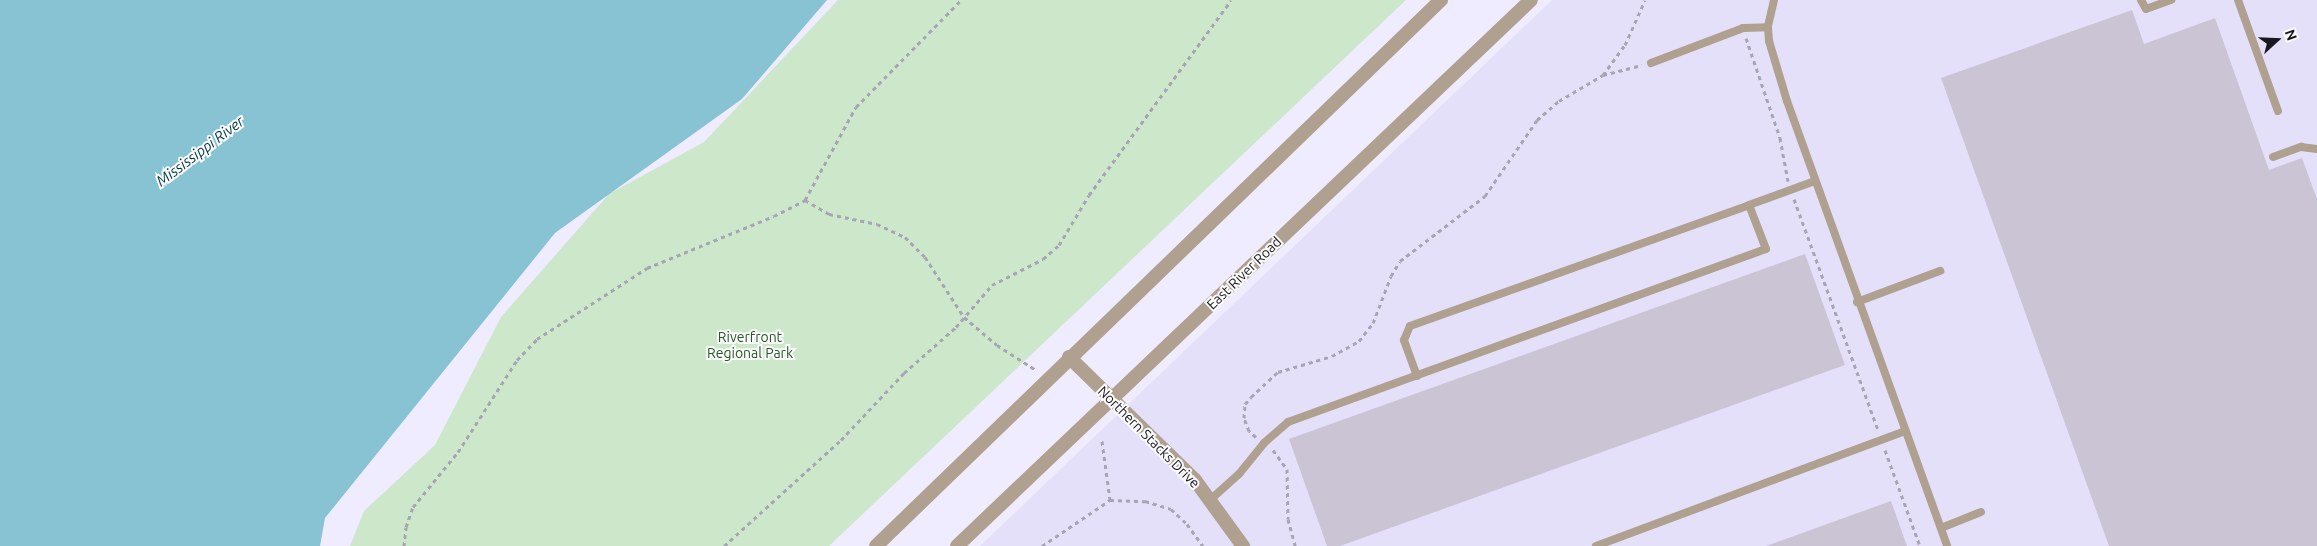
<!DOCTYPE html>
<style>
body{margin:0}
#map{position:relative;width:2317px;height:546px;overflow:hidden;background:#efecff;font-family:Ubuntu,sans-serif}
div>[style]{position:absolute}
.built>*{inset:0;background:#e4e0fa}
.green>*{inset:0;background:#cde7cb}
.water>*{inset:0;background:#87c3d2}
.building>*{inset:0;background:#cac4d5}
.path>*{height:3px;margin-top:-1.5px;transform-origin:0;background:repeating-linear-gradient(90deg,#a7a5b4 0 4px,transparent 0 8px)}
.service>*{height:8px;margin:-4px;padding:0 4px;transform-origin:4px;border-radius:4px;background:#afa08f}
.tertiary>*{height:14px;margin:-7px;padding:0 7px;transform-origin:7px;border-radius:7px;background:#afa08f}
span{translate:-50% -50%;white-space:nowrap;text-align:center;line-height:1.15;-webkit-text-stroke:4px #fcfcfc;paint-order:stroke}
.street-label{font-size:14px;color:#19181f}
.park-label{font-size:14px;color:#255625}
.water-label{font-size:15px;color:#003a45;font-style:italic}
.north{position:absolute;left:2252px;top:15px;width:50px;height:50px;-webkit-text-stroke:4px #fcfcfc;paint-order:stroke;rotate:70deg;font-size:14px;font-weight:700;line-height:20px;text-align:center;color:#19181f}
.north::after{content:'';display:block;margin:auto;width:18px;height:22px;background:#19181f;clip-path:polygon(50% 0,100% 100%,50% 72%,0 100%)}
</style>
<div id="map">
<div class="built">
<div style="clip-path:polygon(1552px 0,2317px 0,2317px 546px,980px 546px)"></div>
</div>
<div class="green">
<div style="clip-path:polygon(838px 0,1406px 0,829px 546px,350px 546px,364px 511px,435px 445px,501px 317px,609px 194px,704px 142px)"></div>
</div>
<div class="water">
<div style="clip-path:polygon(0 0,827px 0,742px 99px,555px 233px,325px 518px,320px 546px,0 546px)"></div>
</div>
<div class="building">
<div style="clip-path:polygon(2132px 10px,2144px 44px,2215px 18px,2269px 170px,2302px 158px,2317px 199px,2317px 546px,2109px 546px,1941px 78px)"></div>
<div style="clip-path:polygon(1805px 254px,1845px 365px,1340px 546px,1327px 546px,1289px 439px)"></div>
<div style="clip-path:polygon(1891px 501px,1907px 546px,1766px 546px)"></div>
</div>
<div class="path">
<div style="left:1746px;top:38px;width:106px;rotate:71.2deg"></div>
<div style="left:1780px;top:138px;width:44px;rotate:79.5deg"></div>
<div style="left:1603px;top:75px;width:37px;rotate:-54deg"></div>
<div style="left:1625px;top:45px;width:49px;rotate:-66deg"></div>
<div style="left:1794px;top:199px;width:246px;rotate:70deg"></div>
<div style="left:805px;top:200px;width:28px;rotate:30deg"></div>
<div style="left:829px;top:214px;width:49px;rotate:11.8deg"></div>
<div style="left:877px;top:224px;width:31px;rotate:25deg"></div>
<div style="left:905px;top:237px;width:28px;rotate:45deg"></div>
<div style="left:925px;top:257px;width:72px;rotate:57deg"></div>
<div style="left:964px;top:317px;width:43px;rotate:40.3deg"></div>
<div style="left:997px;top:345px;width:46px;rotate:32.7deg"></div>
<div style="left:1256px;top:437px;width:9px;rotate:-139deg"></div>
<div style="left:1249px;top:431px;width:14px;rotate:-111deg"></div>
<div style="left:1244px;top:418px;width:14px;rotate:-86deg"></div>
<div style="left:1245px;top:404px;width:9px;rotate:-49deg"></div>
<div style="left:1251px;top:397px;width:37px;rotate:-43deg"></div>
<div style="left:1278px;top:372px;width:56px;rotate:-16.5deg"></div>
<div style="left:1332px;top:356px;width:31px;rotate:-29deg"></div>
<div style="left:1359px;top:341px;width:23px;rotate:-52deg"></div>
<div style="left:1373px;top:323px;width:50px;rotate:-69deg"></div>
<div style="left:1391px;top:276px;width:17px;rotate:-59deg"></div>
<div style="left:1400px;top:261px;width:107px;rotate:-37.4deg"></div>
<div style="left:1485px;top:196px;width:92px;rotate:-55.6deg"></div>
<div style="left:1537px;top:120px;width:29px;rotate:-41deg"></div>
<div style="left:1559px;top:101px;width:51px;rotate:-30.6deg"></div>
<div style="left:1603px;top:75px;width:40px;rotate:-14.4deg"></div>
<div style="left:1102px;top:441px;width:60px;rotate:82.3deg"></div>
<div style="left:1110px;top:500px;width:35px;rotate:2deg"></div>
<div style="left:1145px;top:501px;width:27px;rotate:17deg"></div>
<div style="left:1171px;top:509px;width:22px;rotate:43deg"></div>
<div style="left:1187px;top:524px;width:27px;rotate:54deg"></div>
<div style="left:1273px;top:450px;width:24px;rotate:54deg"></div>
<div style="left:1287px;top:469px;width:50px;rotate:88.9deg"></div>
<div style="left:1288px;top:519px;width:28px;rotate:75deg"></div>
<div style="left:1885px;top:450px;width:102px;rotate:70deg"></div>
<div style="left:404px;top:546px;width:19px;rotate:-84deg"></div>
<div style="left:406px;top:527px;width:21px;rotate:-71deg"></div>
<div style="left:413px;top:507px;width:71px;rotate:-50.7deg"></div>
<div style="left:458px;top:452px;width:109px;rotate:-57.3deg"></div>
<div style="left:517px;top:360px;width:29px;rotate:-46deg"></div>
<div style="left:537px;top:339px;width:131px;rotate:-32.8deg"></div>
<div style="left:647px;top:268px;width:137px;rotate:-22.3deg"></div>
<div style="left:774px;top:216px;width:35px;rotate:-27deg"></div>
<div style="left:805px;top:200px;width:106px;rotate:-61.3deg"></div>
<div style="left:856px;top:107px;width:150px;rotate:-45.5deg"></div>
<div style="left:724px;top:546px;width:158px;rotate:-42.2deg"></div>
<div style="left:841px;top:440px;width:92px;rotate:-46.8deg"></div>
<div style="left:904px;top:373px;width:69px;rotate:-41.5deg"></div>
<div style="left:956px;top:327px;width:55px;rotate:-49.4deg"></div>
<div style="left:992px;top:285px;width:57px;rotate:-27deg"></div>
<div style="left:1043px;top:259px;width:21px;rotate:-41deg"></div>
<div style="left:1059px;top:245px;width:58px;rotate:-59deg"></div>
<div style="left:1089px;top:195px;width:241px;rotate:-53.9deg"></div>
<div style="left:1042px;top:546px;width:82px;rotate:-34.1deg"></div>
</div>
<div class="service">
<div style="left:1774px;top:0;width:28px;rotate:103deg"></div>
<div style="left:1768px;top:27px;width:14px;rotate:86deg"></div>
<div style="left:1769px;top:41px;width:63px;rotate:73.3deg"></div>
<div style="left:1787px;top:101px;width:473px;rotate:70.2deg"></div>
<div style="left:2141px;top:0;width:10px;rotate:61deg"></div>
<div style="left:2146px;top:9px;width:27px;rotate:-20deg"></div>
<div style="left:2238px;top:0;width:118px;rotate:70.2deg"></div>
<div style="left:1651px;top:63px;width:98px;rotate:-20.8deg"></div>
<div style="left:1743px;top:28px;width:25px;rotate:-2deg"></div>
<div style="left:2273px;top:157px;width:30px;rotate:-20deg"></div>
<div style="left:2301px;top:147px;width:16px;rotate:7deg"></div>
<div style="left:1857px;top:302px;width:89px;rotate:-20.5deg"></div>
<div style="left:1417px;top:376px;width:38px;rotate:-110deg"></div>
<div style="left:1404px;top:340px;width:15px;rotate:-67deg"></div>
<div style="left:1410px;top:326px;width:360px;rotate:-19.6deg"></div>
<div style="left:1210px;top:500px;width:39px;rotate:-42deg"></div>
<div style="left:1239px;top:474px;width:40px;rotate:-51deg"></div>
<div style="left:1264px;top:443px;width:32px;rotate:-41deg"></div>
<div style="left:1288px;top:422px;width:508px;rotate:-19.9deg"></div>
<div style="left:1766px;top:249px;width:47px;rotate:-111.1deg"></div>
<div style="left:1749px;top:205px;width:70px;rotate:-20deg"></div>
<div style="left:1941px;top:528px;width:43px;rotate:-21.8deg"></div>
<div style="left:1596px;top:546px;width:330px;rotate:-20.4deg"></div>
</div>
<div class="tertiary">
<div style="left:1069px;top:357px;width:176px;rotate:44.3deg"></div>
<div style="left:1195px;top:480px;width:82px;rotate:54deg"></div>
<div style="left:876px;top:546px;width:786px;rotate:-44.02deg"></div>
<div style="left:957px;top:546px;width:792px;rotate:-43.57deg"></div>
</div>
<div class="street-label">
<span style="left:1244px;top:273px;rotate:-44deg">East River Road</span>
<span style="left:1149px;top:437px;rotate:45deg">Northern Stacks Drive</span>
</div>
<div class="park-label">
<span style="left:750px;top:345px">Riverfront<br>Regional Park</span>
</div>
<div class="water-label">
<span style="left:200px;top:151px;rotate:-37deg">Mississippi River</span>
</div>
<div class="north">N</div>
</div>
